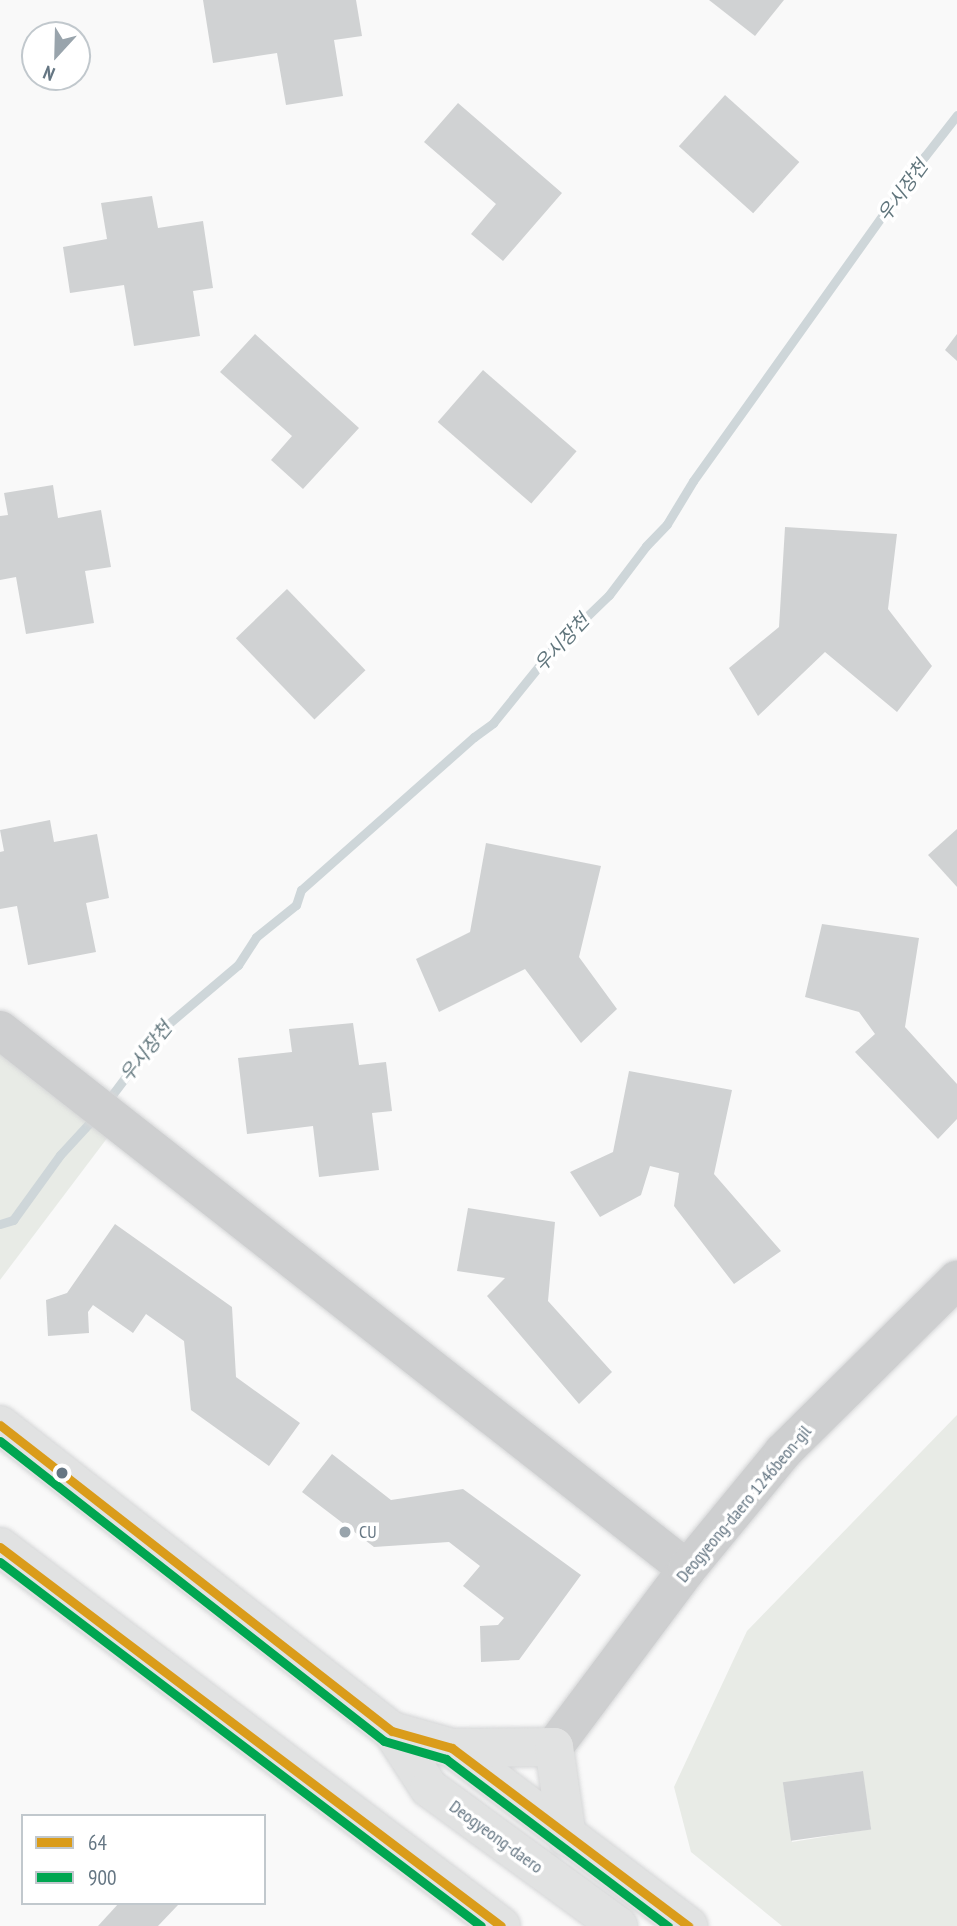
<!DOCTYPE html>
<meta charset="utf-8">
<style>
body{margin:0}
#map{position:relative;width:957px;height:1926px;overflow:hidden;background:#f9f9f9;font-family:"PT Sans Narrow","Noto Sans KR",sans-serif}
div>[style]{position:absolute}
.green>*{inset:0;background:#e8ebe6}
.stream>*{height:9px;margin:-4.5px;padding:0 4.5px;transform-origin:4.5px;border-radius:4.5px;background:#ced6d9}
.building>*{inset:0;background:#d0d2d3;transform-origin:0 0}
.roads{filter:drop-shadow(0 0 2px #d5d6d7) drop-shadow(0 0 2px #d5d6d7)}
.minor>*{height:38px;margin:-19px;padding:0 19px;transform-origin:19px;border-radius:19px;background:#cecfd0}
.major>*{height:38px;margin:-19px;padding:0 19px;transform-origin:19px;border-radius:19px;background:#e1e2e2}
.bus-1>*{height:9px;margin:-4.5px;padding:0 4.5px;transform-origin:4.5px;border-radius:4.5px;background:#da9c1a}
.bus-2>*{height:9px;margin:-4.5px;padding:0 4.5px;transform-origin:4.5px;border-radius:4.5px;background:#00a651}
.dots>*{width:19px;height:19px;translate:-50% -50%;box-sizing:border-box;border:4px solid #fff;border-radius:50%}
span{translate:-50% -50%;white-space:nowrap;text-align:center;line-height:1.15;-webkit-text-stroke:7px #fff;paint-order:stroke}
.street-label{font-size:18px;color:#657683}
.poi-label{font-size:18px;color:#657683}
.left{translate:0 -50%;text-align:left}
.water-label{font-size:19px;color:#60757c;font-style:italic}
.legend{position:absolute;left:21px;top:1814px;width:245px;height:91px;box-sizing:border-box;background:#fff;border:2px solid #c1c8cd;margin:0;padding:9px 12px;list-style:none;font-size:21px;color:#657683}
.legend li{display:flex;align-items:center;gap:14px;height:35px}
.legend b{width:35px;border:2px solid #c1c8cd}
.north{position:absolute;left:21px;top:21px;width:70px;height:70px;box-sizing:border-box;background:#fff;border:2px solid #c1c8cd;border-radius:50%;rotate:202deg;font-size:19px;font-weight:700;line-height:28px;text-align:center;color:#657683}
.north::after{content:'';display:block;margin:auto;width:24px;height:32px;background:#99a4ac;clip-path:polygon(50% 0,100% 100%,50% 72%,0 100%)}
</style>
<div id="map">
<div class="green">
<div style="clip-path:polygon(0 1049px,111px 1133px,0 1280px)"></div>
<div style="clip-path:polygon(evenodd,957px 1415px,957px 1926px,782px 1926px,691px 1852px,674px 1787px,747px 1631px,957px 1415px,862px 1771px,871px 1829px,792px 1842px,783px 1783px,862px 1771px)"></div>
</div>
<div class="stream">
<div style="left:106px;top:1103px;width:91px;rotate:-53deg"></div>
<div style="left:161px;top:1030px;width:101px;rotate:-40.2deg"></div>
<div style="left:238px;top:965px;width:33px;rotate:-57deg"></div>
<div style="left:256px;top:937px;width:51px;rotate:-38.7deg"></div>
<div style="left:296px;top:905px;width:16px;rotate:-72deg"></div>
<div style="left:301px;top:890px;width:231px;rotate:-41.5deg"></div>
<div style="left:474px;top:737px;width:24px;rotate:-36deg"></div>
<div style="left:493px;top:723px;width:94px;rotate:-51.1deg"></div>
<div style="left:552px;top:650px;width:79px;rotate:-44deg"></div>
<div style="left:609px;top:595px;width:61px;rotate:-52.9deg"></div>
<div style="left:646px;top:546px;width:30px;rotate:-46deg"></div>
<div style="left:667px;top:524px;width:50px;rotate:-58.8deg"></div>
<div style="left:693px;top:481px;width:399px;rotate:-54.5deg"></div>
<div style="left:925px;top:156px;width:52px;rotate:-52deg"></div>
<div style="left:0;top:1224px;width:14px;rotate:-17deg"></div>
<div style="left:13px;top:1220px;width:80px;rotate:-54.1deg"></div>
<div style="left:60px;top:1155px;width:52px;rotate:-47.4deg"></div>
</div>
<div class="building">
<div style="clip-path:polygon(203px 0,356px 0,362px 36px,334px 40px,343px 96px,286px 105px,277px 53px,213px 63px)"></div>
<div style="clip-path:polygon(709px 0,784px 0,755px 36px)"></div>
<div style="left:725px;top:95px;width:100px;height:69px;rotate:42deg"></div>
<div style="clip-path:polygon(458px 103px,562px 193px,503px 261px,471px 234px,496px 204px,424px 142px)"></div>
<div style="clip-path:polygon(152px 196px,158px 228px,203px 221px,213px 288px,193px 291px,200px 336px,134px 346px,124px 285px,70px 293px,63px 247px,107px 239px,101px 203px)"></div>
<div style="clip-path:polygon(255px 334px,359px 428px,303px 489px,271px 460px,292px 436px,220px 372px)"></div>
<div style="clip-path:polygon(957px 334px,957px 361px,945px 350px)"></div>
<div style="left:483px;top:370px;width:124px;height:69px;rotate:41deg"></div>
<div style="clip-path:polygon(53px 485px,58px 518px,101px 510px,111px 567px,85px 571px,94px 623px,26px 634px,16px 577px,0 580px,0 516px,8px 515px,4px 493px)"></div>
<div style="clip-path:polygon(785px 527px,897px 534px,888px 609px,932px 666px,897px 712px,825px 652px,758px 716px,729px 668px,779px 627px)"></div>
<div style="left:287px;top:589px;width:113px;height:71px;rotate:46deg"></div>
<div style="clip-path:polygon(50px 820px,54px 842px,97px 834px,109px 898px,86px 903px,96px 952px,28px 965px,17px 906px,0 909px,0 852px,4px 851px,0 830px)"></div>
<div style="clip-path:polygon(957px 829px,957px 887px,928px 855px)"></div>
<div style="clip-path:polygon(486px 843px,601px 866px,579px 957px,617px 1009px,581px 1043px,525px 969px,439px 1012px,416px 959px,470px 932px)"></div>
<div style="clip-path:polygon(822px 924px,919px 938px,905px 1027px,957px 1084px,957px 1119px,938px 1139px,855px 1052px,875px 1034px,859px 1012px,805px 997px)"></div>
<div style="clip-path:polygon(353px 1023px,359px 1065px,386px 1062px,392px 1111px,372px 1113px,379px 1170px,319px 1177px,313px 1126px,247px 1134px,238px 1058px,292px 1052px,289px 1029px)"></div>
<div style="clip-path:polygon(629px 1071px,732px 1090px,714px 1174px,781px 1251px,734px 1284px,674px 1206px,679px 1173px,650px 1166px,641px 1195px,600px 1217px,570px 1172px,613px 1152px)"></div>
<div style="clip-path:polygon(468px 1208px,555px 1222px,548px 1301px,612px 1372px,579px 1404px,487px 1296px,505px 1278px,457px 1271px)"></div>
<div style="clip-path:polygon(115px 1224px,232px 1307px,236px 1377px,300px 1423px,269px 1466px,191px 1410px,184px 1341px,146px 1314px,133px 1333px,93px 1305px,88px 1312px,89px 1333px,48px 1336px,46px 1300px,67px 1293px)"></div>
<div style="clip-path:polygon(332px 1454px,391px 1500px,463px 1489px,581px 1575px,519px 1660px,481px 1662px,480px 1626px,498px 1625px,504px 1618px,463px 1586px,480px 1566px,449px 1542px,374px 1547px,302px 1492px)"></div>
<div style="left:863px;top:1771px;width:59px;height:81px;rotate:82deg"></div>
<div style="clip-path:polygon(119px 1903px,176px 1903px,178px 1905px,158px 1926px,98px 1926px)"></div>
</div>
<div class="roads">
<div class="minor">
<div style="left:0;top:1030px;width:873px;rotate:38.12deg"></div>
<div style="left:554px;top:1747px;width:222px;rotate:-53.2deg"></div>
<div style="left:687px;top:1569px;width:151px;rotate:-50.6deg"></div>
<div style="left:783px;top:1452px;width:245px;rotate:-44.7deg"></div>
</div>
<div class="major">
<div style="left:0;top:1425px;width:497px;rotate:38deg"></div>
<div style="left:392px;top:1731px;width:62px;rotate:15.8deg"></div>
<div style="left:452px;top:1748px;width:296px;rotate:37deg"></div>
<div style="left:0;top:1547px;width:628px;rotate:37.11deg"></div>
<div style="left:392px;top:1731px;width:68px;rotate:57deg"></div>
<div style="left:429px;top:1788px;width:234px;rotate:36.1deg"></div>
<div style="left:452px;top:1748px;width:102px;rotate:-0.6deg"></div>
<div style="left:554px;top:1747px;width:91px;rotate:81.8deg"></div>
</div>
</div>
<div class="bus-1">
<div style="left:0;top:1425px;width:497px;rotate:38deg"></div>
<div style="left:392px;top:1731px;width:62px;rotate:15.8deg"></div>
<div style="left:452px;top:1748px;width:296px;rotate:37deg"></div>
<div style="left:0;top:1547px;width:628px;rotate:37.11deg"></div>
</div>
<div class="bus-2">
<div style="left:0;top:1441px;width:487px;rotate:38deg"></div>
<div style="left:384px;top:1741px;width:65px;rotate:16.2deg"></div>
<div style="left:446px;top:1759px;width:278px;rotate:37deg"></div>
<div style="left:0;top:1562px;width:603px;rotate:37.12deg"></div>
</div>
<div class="dots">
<div style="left:62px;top:1473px;background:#657683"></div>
<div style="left:345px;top:1532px;background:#99a4ac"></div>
</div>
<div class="street-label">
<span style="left:744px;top:1504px;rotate:-50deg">Deogyeong-daero 1246beon-gil</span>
<span style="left:496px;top:1837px;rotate:36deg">Deogyeong-daero</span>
</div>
<div class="poi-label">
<span class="left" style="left:359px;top:1532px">CU</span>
</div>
<div class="water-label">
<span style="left:903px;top:191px;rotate:-54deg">우시장천</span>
<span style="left:562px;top:643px;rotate:-47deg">우시장천</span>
<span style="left:146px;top:1052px;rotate:-51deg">우시장천</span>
</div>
<ul class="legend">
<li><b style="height:9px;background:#da9c1a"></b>64</li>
<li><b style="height:9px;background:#00a651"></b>900</li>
</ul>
<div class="north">N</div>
</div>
